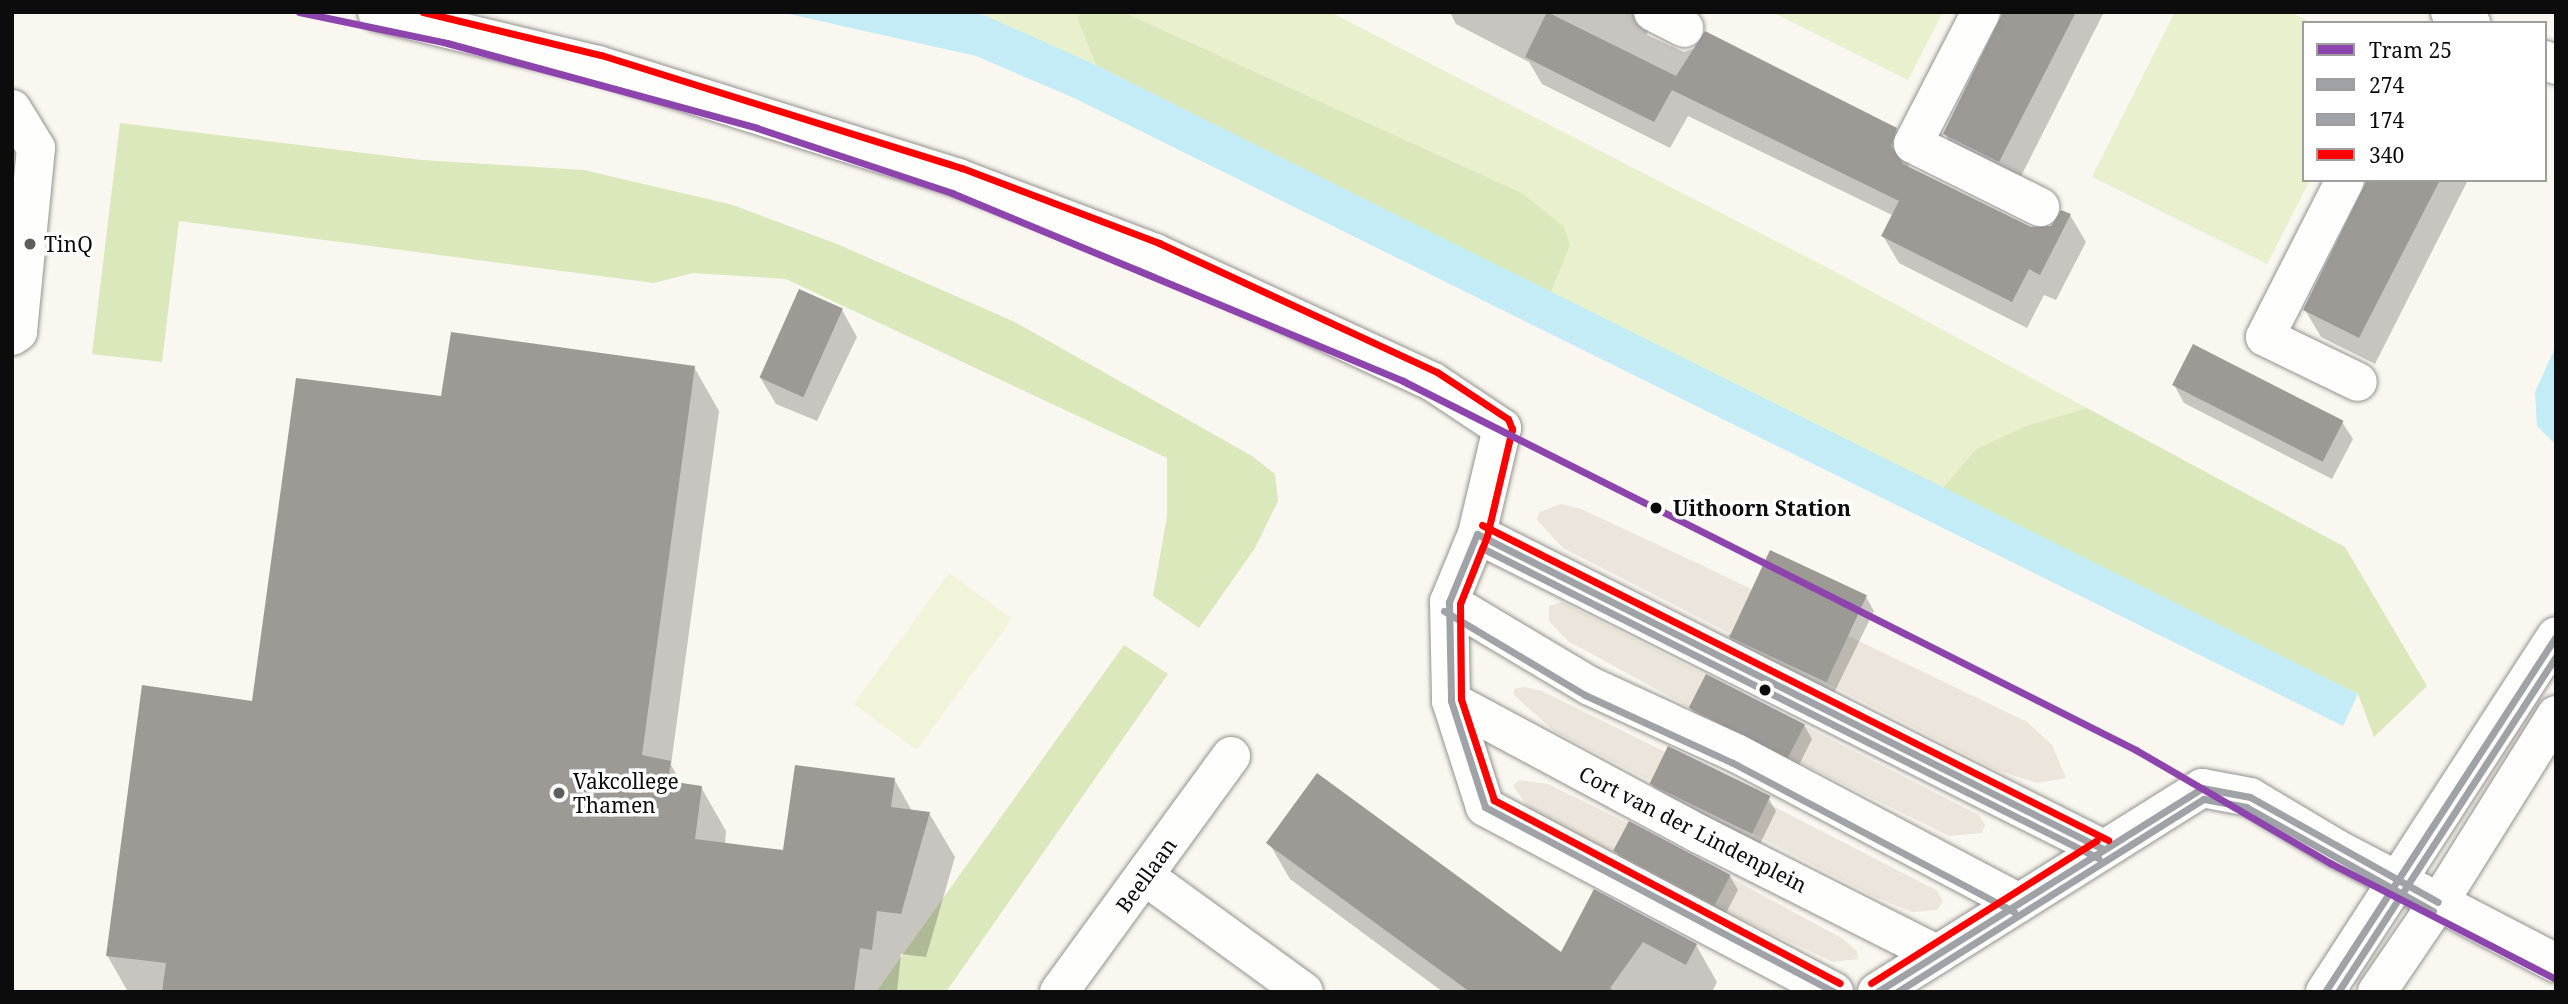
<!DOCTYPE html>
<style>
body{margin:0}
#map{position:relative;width:2568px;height:1004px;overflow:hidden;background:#faf7f0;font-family:"Noto Serif",serif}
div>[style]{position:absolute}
.green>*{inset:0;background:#e8f0ce}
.forest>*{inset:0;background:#dae8bc}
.pitch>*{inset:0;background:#f1f4d9;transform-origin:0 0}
.plaza>*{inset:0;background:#ebe5db}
.water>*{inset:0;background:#c4ecf6}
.shadow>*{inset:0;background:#0003}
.building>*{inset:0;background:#9d9a96;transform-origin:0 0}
.roads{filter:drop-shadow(0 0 2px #93928f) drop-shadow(0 0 2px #93928f)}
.minor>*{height:38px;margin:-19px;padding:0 19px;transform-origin:19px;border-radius:19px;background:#fefefd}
.bus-1>*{height:7px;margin:-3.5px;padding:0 3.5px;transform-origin:3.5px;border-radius:3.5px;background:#9fa3a8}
.bus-2>*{height:7px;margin:-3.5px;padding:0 3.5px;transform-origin:3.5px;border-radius:3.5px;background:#9fa3a8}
.bus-3>*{height:7px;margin:-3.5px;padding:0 3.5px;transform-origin:3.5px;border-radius:3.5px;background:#f00}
.tram-1>*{height:7px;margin:-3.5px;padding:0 3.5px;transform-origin:3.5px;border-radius:3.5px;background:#8e44ad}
.dots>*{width:19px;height:19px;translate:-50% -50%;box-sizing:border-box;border:4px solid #fff;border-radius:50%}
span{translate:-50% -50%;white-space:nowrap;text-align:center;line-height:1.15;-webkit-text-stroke:7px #fff;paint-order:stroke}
.poi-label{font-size:21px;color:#0c0c0c}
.left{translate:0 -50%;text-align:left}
.stop-label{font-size:21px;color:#0c0c0c;font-weight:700}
.street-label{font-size:21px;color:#0c0c0c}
.frame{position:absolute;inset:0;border:14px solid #0c0c0c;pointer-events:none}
.legend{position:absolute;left:2302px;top:21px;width:245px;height:161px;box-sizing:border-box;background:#fff;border:2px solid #9e9e9e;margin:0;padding:9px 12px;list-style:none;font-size:21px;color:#0c0c0c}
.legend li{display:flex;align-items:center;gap:14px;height:35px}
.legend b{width:35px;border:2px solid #9e9e9e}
</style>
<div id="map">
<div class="green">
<div style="clip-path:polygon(971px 12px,1082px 12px,1077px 18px,1096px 65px)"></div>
<div style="clip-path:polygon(1123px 12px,1330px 12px,1834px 271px,2087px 408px,2026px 426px,1976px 449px,1941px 490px,1550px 295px,1570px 245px,1522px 193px)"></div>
<div style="clip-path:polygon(1772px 12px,1943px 12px,1908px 80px)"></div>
<div style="clip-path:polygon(2175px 12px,2291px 12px,2312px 23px,2304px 23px,2304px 180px,2310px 180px,2267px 264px,2092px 177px)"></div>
</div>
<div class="forest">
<div style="clip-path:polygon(1082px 12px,1123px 12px,1522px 193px,1564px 227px,1570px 245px,1550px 295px,1096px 65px,1077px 18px)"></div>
<div style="clip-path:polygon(120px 123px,422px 160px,584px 170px,733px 205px,837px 244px,1015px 322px,1252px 456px,1275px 474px,1278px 501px,1255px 548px,1199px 628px,1153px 596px,1167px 516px,1167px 458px,786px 279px,693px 273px,654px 283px,179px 221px,162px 362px,92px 354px)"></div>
<div style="clip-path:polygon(2087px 408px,2345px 547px,2427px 686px,2374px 737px,2358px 694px,1941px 490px,1976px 449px,2026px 426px)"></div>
<div style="clip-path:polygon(1124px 645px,1168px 674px,946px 992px,876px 992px)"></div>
</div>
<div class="pitch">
<div style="left:949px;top:573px;width:78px;height:162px;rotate:36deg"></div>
</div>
<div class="plaza">
<div style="clip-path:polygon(1561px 504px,1581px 509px,1697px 563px,2027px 722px,2052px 745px,2066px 778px,2037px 783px,1997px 770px,1563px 548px,1537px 520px,1539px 512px)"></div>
<div style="clip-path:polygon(1562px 602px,1979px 815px,1985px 825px,1982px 833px,1949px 836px,1711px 719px,1568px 641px,1549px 621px,1549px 606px)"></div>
<div style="clip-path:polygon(1524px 687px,1542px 691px,1724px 781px,1936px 890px,1943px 901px,1937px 910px,1912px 912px,1875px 897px,1554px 731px,1514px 695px,1514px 689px)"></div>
<div style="clip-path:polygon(1519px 780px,1548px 784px,1656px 837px,1843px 939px,1857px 951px,1858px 959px,1833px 962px,1672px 887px,1529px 808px,1513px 786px)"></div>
</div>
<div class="water">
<div style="clip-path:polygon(780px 12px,971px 12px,986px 16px,1096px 65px,2358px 694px,2343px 726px,1074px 98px,976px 56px)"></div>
<div style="clip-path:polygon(2556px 346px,2556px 445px,2537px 426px,2535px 392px)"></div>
</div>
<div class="shadow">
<div style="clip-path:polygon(1450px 12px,1683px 12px,1648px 30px,1647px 35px,1684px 52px,1698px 47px,1896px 129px,1911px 156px,1908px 168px,2030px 228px,2053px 227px,2070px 215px,2086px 242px,2056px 300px,2044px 295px,2027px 328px,1899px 263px,1883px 236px,1894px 216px,1688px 116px,1670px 148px,1542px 84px,1529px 62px,1456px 24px)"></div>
<div style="clip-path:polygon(2005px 12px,2104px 12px,2015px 188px,1960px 161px,1945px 134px)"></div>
<div style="clip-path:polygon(2369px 180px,2468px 180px,2375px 364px,2321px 337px,2305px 310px)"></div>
<div style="clip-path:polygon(842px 310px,857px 337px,817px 421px,776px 404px,760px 377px)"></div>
<div style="clip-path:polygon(694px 367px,719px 411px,671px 765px,682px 784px,701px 787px,726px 831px,725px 845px,785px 852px,894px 779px,912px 811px,929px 813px,955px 857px,926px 957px,901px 954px,897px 992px,128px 992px,107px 955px,253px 703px,443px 398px)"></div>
<div style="clip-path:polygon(2174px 385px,2342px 422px,2353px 439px,2332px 479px,2184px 403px)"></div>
<div style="clip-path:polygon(1866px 597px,1874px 611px,1832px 697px,1736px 648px,1728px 635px)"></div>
<div style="clip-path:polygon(1690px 707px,1804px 725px,1812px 739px,1797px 769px,1698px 721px)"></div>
<div style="clip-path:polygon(1651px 782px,1768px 797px,1776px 811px,1758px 848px,1659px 796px)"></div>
<div style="clip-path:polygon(1269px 843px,1562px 955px,1595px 892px,1696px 945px,1717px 982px,1712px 992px,1443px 992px,1290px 879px)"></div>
<div style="clip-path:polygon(1616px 851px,1730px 876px,1738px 890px,1724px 917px,1624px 864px)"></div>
</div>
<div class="building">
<div style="clip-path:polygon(1547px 12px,1676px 76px,1705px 31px,1897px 128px,1891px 146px,1903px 164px,2031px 227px,2051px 226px,2061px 210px,2071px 214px,2040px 275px,2029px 269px,2012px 302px,1881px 236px,1899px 201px,1672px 90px,1654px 122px,1525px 57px)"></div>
<div style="clip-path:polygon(2003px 12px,2076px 12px,1999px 162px,1943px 134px)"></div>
<div style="clip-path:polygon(2367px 180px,2440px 180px,2359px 338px,2303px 310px)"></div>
<div style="left:799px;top:289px;width:48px;height:97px;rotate:24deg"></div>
<div style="clip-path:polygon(451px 332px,695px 366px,642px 755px,671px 761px,668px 781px,702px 786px,695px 839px,783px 850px,795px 765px,895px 778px,891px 807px,930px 812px,901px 914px,877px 911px,872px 950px,860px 948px,854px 992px,162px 992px,166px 963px,106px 956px,142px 685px,252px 701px,296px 378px,441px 396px)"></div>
<div style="left:2193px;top:344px;width:169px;height:46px;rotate:27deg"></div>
<div style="left:1770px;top:550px;width:107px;height:96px;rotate:25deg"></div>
<div style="left:1706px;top:674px;width:111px;height:38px;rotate:27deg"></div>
<div style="left:1668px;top:746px;width:114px;height:42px;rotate:26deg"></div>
<div style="clip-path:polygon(1317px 773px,1561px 952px,1594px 889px,1697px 944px,1686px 965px,1643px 942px,1610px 988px,1615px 992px,1470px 992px,1266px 843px)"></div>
<div style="left:1629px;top:821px;width:115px;height:34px;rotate:28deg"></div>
</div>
<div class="roads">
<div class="minor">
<div style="left:377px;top:12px;width:227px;rotate:13.5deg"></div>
<div style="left:598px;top:65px;width:377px;rotate:17.4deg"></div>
<div style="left:958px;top:178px;width:211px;rotate:20.8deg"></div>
<div style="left:1155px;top:253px;width:306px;rotate:24.9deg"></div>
<div style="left:1433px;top:382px;width:83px;rotate:33.7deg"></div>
<div style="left:1502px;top:428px;width:109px;rotate:103.3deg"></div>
<div style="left:1477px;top:534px;width:74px;rotate:112.4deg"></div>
<div style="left:1449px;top:602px;width:99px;rotate:88.8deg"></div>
<div style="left:1451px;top:701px;width:111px;rotate:72.2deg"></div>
<div style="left:1485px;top:807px;width:395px;rotate:27.9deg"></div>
<div style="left:1653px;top:12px;width:35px;rotate:27deg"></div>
<div style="left:1981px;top:12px;width:148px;rotate:117.3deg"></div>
<div style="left:1913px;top:144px;width:142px;rotate:26.4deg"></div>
<div style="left:2450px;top:12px;width:24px;rotate:28deg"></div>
<div style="left:2545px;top:60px;width:12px;rotate:24deg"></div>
<div style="left:12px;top:109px;width:46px;rotate:58.4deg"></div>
<div style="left:36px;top:148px;width:185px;rotate:95.6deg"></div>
<div style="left:18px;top:332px;width:7px;rotate:146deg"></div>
<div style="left:2345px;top:180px;width:176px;rotate:117deg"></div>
<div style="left:2265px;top:337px;width:103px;rotate:25.8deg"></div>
<div style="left:1477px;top:534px;width:701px;rotate:26.71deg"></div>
<div style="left:1449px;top:602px;width:164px;rotate:30.8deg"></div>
<div style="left:1590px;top:686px;width:163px;rotate:24.7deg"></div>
<div style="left:1738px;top:754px;width:318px;rotate:27.9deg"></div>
<div style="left:1451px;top:701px;width:281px;rotate:28.2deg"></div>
<div style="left:1699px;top:834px;width:267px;rotate:26.8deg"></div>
<div style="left:1146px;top:877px;width:195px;rotate:36deg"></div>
<div style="left:1059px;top:992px;width:292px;rotate:-53.9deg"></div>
<div style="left:1877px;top:992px;width:384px;rotate:-32.1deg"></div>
<div style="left:2202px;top:788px;width:49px;rotate:10.6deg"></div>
<div style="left:2250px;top:797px;width:101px;rotate:30.9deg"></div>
<div style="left:2337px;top:849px;width:247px;rotate:27.5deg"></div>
<div style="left:2325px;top:992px;width:424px;rotate:-57deg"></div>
<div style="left:2377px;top:992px;width:126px;rotate:-55.7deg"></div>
<div style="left:2448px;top:888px;width:204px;rotate:-58deg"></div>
</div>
</div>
<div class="bus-1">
<div style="left:1477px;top:534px;width:701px;rotate:26.71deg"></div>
<div style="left:1477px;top:534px;width:74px;rotate:112.4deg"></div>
<div style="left:1449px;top:602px;width:99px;rotate:88.8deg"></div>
<div style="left:1451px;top:701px;width:111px;rotate:72.2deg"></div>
<div style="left:1485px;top:807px;width:395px;rotate:27.9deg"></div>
<div style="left:1877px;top:992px;width:384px;rotate:-32.1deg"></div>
<div style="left:2202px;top:788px;width:49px;rotate:10.6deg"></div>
<div style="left:2250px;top:797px;width:215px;rotate:29.2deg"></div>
<div style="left:2325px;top:992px;width:424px;rotate:-57deg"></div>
</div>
<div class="bus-2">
<div style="left:1444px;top:611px;width:164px;rotate:30.8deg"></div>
<div style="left:1585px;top:695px;width:163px;rotate:24.7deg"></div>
<div style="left:1733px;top:763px;width:318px;rotate:27.9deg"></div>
<div style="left:1839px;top:983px;width:391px;rotate:-152.1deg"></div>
<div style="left:1494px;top:800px;width:106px;rotate:-108.1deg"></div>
<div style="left:1461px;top:699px;width:95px;rotate:-90.6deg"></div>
<div style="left:1460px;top:604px;width:60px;rotate:-68.6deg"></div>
<div style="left:1482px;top:548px;width:690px;rotate:26.71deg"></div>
<div style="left:1897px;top:992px;width:363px;rotate:-32.2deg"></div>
<div style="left:2204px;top:799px;width:43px;rotate:10.8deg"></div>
<div style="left:2246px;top:807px;width:214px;rotate:29.1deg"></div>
<div style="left:2338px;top:992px;width:401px;rotate:-57deg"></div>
</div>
<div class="bus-3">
<div style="left:423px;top:12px;width:183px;rotate:13.6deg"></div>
<div style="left:601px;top:55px;width:378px;rotate:17.4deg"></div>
<div style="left:962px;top:168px;width:211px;rotate:20.8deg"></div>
<div style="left:1159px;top:243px;width:306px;rotate:24.9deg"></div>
<div style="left:1437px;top:372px;width:85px;rotate:33.5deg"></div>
<div style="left:1508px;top:419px;width:11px;rotate:68deg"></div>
<div style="left:1512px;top:429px;width:110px;rotate:103.2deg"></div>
<div style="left:1487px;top:536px;width:73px;rotate:111.7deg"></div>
<div style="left:1460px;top:604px;width:95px;rotate:89.4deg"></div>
<div style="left:1461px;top:699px;width:106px;rotate:71.9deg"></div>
<div style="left:1494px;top:800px;width:391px;rotate:27.9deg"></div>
<div style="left:1482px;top:525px;width:701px;rotate:26.71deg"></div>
<div style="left:1871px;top:983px;width:267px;rotate:-32.3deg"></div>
</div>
<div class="tram-1">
<div style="left:299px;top:12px;width:151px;rotate:11.8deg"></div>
<div style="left:447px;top:43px;width:321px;rotate:15.3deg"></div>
<div style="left:757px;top:128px;width:206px;rotate:18.4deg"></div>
<div style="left:952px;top:193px;width:489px;rotate:22.6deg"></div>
<div style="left:1403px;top:381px;width:821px;rotate:26.72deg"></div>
<div style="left:2136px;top:750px;width:225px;rotate:30.2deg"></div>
<div style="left:2330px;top:863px;width:254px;rotate:27.2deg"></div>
</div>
<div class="dots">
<div style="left:30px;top:244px;background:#5f5e5c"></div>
<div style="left:1656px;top:508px;background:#0c0c0c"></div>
<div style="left:1765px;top:690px;background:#0c0c0c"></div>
<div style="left:559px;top:793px;background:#5f5e5c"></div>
</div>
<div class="poi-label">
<span class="left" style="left:44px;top:244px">TinQ</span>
<span class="left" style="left:573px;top:793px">Vakcollege<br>Thamen</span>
</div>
<div class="stop-label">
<span class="left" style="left:1673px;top:508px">Uithoorn Station</span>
</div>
<div class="street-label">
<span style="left:1693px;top:829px;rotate:27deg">Cort van der Lindenplein</span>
<span style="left:1146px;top:875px;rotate:-54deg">Beellaan</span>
</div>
<div class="frame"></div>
<ul class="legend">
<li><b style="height:9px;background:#8e44ad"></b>Tram 25</li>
<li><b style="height:9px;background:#9fa3a8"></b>274</li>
<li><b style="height:9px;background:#9fa3a8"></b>174</li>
<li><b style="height:9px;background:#f00"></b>340</li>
</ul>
</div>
